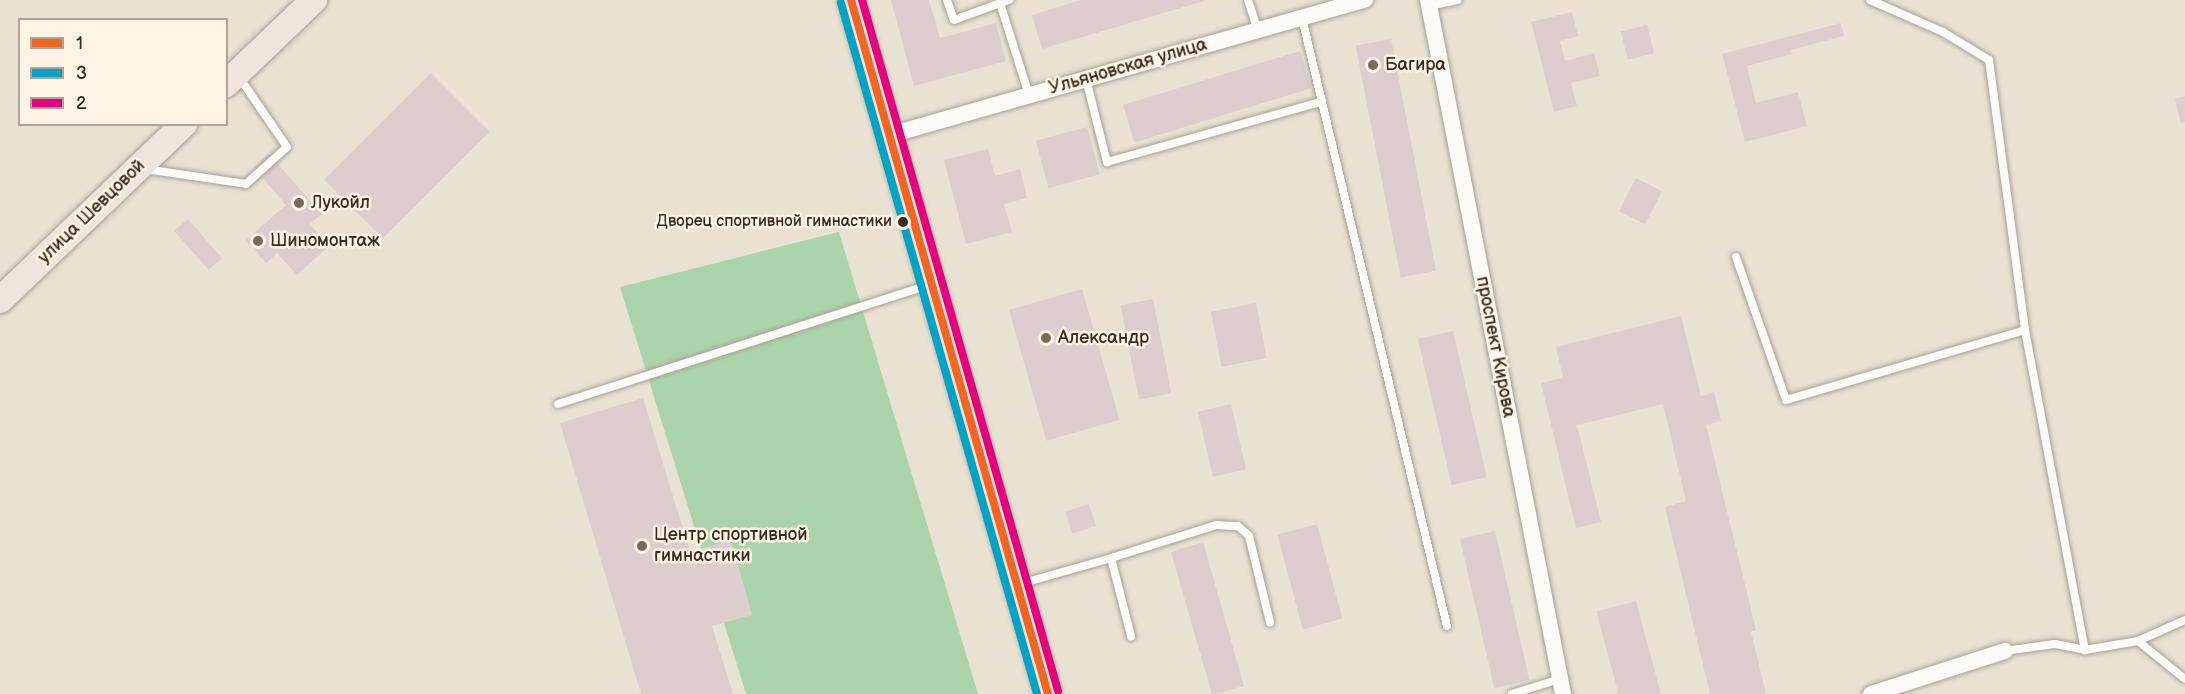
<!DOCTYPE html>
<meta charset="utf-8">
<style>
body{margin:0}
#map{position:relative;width:2185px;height:694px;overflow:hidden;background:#e9e2d3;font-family:"Balsamiq Sans",sans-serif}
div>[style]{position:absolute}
.green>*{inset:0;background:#acd4aa}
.building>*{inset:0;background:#dccdce;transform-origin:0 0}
.roads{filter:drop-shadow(0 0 2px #a6a196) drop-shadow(0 0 2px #a6a196)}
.service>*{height:8px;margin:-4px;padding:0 4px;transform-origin:4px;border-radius:4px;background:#fcfbf8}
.minor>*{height:16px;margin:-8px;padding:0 8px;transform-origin:8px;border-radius:8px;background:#fcfbf8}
.primary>*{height:26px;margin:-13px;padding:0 13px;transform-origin:13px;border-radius:13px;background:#eee5dd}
.bus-1>*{height:8px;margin:-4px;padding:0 4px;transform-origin:4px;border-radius:4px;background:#f26522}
.bus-2>*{height:8px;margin:-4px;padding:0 4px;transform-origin:4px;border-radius:4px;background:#03a3c5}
.bus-3>*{height:8px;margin:-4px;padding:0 4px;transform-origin:4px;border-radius:4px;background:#e5007d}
.dots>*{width:16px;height:16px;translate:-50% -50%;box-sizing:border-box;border:3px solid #fcf5e5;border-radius:50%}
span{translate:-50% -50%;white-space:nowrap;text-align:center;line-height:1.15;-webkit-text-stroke:5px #fcf5e5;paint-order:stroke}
.bus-label{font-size:16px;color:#3b2a1e}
.right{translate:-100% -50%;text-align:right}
.poi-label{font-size:18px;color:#3b2a1e}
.left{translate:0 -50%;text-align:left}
.street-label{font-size:18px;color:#3b2a1e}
.legend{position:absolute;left:18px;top:18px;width:210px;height:108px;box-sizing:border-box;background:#fcf5e5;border:2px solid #afa495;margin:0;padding:8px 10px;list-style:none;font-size:18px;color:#3b2a1e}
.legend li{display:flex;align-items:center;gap:12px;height:30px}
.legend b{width:30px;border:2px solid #afa495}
</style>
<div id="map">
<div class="green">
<div style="clip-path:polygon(839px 232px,978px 694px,746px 694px,620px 287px)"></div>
</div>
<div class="building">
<div style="clip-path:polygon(891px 0,929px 0,940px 38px,996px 23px,1006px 61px,914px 86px)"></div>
<div style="clip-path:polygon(1081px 0,1204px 0,1204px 1px,1042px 49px,1032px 15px)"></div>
<div style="clip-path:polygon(1572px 12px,1578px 36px,1560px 41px,1565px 61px,1594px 53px,1600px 76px,1571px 83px,1577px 106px,1554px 112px,1531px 22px)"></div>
<div style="clip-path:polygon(1841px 23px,1844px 36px,1790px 50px,1792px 54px,1747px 66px,1756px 103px,1798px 92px,1807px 126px,1745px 142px,1722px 54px)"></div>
<div style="left:1647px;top:25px;width:29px;height:27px;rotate:76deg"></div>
<div style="left:1391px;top:39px;width:236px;height:36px;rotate:79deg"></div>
<div style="left:1300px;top:51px;width:39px;height:185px;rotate:73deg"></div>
<div style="left:431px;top:73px;width:83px;height:151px;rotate:45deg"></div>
<div style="clip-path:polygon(2185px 96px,2185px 122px,2181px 123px,2175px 99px)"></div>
<div style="left:1087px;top:127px;width:49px;height:53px;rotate:75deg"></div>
<div style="clip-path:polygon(988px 149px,995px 176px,1020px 169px,1027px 198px,1004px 204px,1012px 232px,966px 244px,944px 160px)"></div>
<div style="clip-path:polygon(269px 154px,322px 214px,310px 224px,329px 246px,297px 275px,277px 253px,266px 263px,246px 240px,286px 205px,254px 168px)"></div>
<div style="left:1636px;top:178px;width:29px;height:37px;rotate:27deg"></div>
<div style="left:188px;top:219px;width:52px;height:18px;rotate:49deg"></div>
<div style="left:1082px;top:289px;width:136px;height:76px;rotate:74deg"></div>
<div style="left:1153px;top:299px;width:96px;height:33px;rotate:79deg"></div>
<div style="left:1256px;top:303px;width:56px;height:46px;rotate:79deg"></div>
<div style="clip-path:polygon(1681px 316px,1701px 396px,1714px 392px,1721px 421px,1706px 425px,1756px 630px,1751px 632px,1766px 694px,1710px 694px,1665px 507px,1686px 501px,1663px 404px,1577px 425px,1601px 522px,1576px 528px,1541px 383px,1563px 378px,1556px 347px)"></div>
<div style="left:1453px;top:331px;width:150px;height:36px;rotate:77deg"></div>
<div style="clip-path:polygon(643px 398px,690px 552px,731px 540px,752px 615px,712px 626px,733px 694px,641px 694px,560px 423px)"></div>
<div style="left:1231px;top:404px;width:67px;height:34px;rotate:77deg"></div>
<div style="left:1089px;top:504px;width:23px;height:25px;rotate:72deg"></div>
<div style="left:1317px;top:524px;width:98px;height:41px;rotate:75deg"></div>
<div style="left:1495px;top:531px;width:153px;height:36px;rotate:77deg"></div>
<div style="clip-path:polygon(1203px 542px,1244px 686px,1215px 694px,1212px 694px,1171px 552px)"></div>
<div style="left:1636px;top:601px;width:96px;height:41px;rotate:75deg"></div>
</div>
<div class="roads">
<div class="service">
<div style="left:947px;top:0;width:21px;rotate:71deg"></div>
<div style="left:954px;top:20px;width:59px;rotate:-20deg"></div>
<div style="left:1248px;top:0;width:32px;rotate:72deg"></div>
<div style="left:1870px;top:0;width:80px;rotate:23.7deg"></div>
<div style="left:1943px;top:32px;width:54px;rotate:31.3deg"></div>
<div style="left:1989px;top:60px;width:272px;rotate:82.4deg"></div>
<div style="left:2025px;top:330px;width:326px;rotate:79.4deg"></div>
<div style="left:1000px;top:3px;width:96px;rotate:72.5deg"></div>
<div style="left:1429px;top:6px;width:29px;rotate:-12deg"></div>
<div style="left:1302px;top:18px;width:625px;rotate:76.59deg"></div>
<div style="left:1086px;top:79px;width:86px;rotate:75.8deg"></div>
<div style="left:1107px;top:162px;width:222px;rotate:-15.7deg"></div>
<div style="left:145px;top:169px;width:102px;rotate:8.4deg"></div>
<div style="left:246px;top:184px;width:55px;rotate:-42.1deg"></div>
<div style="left:287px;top:147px;width:85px;rotate:-124.4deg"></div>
<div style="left:1736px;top:257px;width:151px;rotate:70.7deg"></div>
<div style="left:1786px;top:400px;width:249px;rotate:-16.3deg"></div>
<div style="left:558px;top:404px;width:389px;rotate:-17.8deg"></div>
<div style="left:1111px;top:558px;width:110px;rotate:-17.4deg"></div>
<div style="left:1216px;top:525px;width:22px;rotate:3deg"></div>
<div style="left:1238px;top:526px;width:15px;rotate:42deg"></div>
<div style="left:1249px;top:536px;width:89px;rotate:76.3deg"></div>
<div style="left:1020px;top:584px;width:95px;rotate:-15.9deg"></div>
<div style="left:1111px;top:558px;width:81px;rotate:75.6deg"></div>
<div style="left:2138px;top:641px;width:51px;rotate:-24.1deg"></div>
<div style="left:2005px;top:651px;width:50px;rotate:-8deg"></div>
<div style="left:2055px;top:644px;width:31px;rotate:11deg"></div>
<div style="left:2085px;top:650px;width:54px;rotate:-9.6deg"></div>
<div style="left:2138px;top:641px;width:60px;rotate:39deg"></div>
<div style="left:1512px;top:694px;width:50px;rotate:-17.4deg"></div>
</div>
<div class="minor">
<div style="left:1428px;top:0;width:707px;rotate:78.99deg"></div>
<div style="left:890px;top:135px;width:494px;rotate:-15.9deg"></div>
<div style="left:1871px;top:694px;width:141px;rotate:-17.8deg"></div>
</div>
<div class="primary">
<div style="left:851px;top:0;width:721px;rotate:74.15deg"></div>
<div style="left:226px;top:84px;width:122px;rotate:-43.7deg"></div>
<div style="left:0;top:300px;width:255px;rotate:-43.7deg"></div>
</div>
</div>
<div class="bus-1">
<div style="left:851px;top:0;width:721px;rotate:74.15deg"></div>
</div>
<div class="bus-2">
<div style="left:841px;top:3px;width:718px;rotate:74.16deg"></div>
</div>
<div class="bus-3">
<div style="left:862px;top:0;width:718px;rotate:74.16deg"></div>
</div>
<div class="dots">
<div style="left:1373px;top:65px;background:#786a5d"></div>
<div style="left:299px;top:203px;background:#786a5d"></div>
<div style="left:903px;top:222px;background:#3b2a1e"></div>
<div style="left:258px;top:241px;background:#786a5d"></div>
<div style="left:1046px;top:338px;background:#786a5d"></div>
<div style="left:642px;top:546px;background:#786a5d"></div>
</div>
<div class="bus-label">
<span class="right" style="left:892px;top:222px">Дворец спортивной гимнастики</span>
</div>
<div class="poi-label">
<span class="left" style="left:1385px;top:65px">Багира</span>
<span class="left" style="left:311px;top:203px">Лукойл</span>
<span class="left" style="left:270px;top:241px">Шиномонтаж</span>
<span class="left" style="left:1058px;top:338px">Александр</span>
<span class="left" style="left:654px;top:546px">Центр спортивной<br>гимнастики</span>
</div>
<div class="street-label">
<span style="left:1128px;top:67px;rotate:-16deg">Ульяновская улица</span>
<span style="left:92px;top:212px;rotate:-44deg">улица Шевцовой</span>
<span style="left:1495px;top:347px;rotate:79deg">проспект Кирова</span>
</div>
<ul class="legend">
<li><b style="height:8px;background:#f26522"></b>1</li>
<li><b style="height:8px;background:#03a3c5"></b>3</li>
<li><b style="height:8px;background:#e5007d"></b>2</li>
</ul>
</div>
